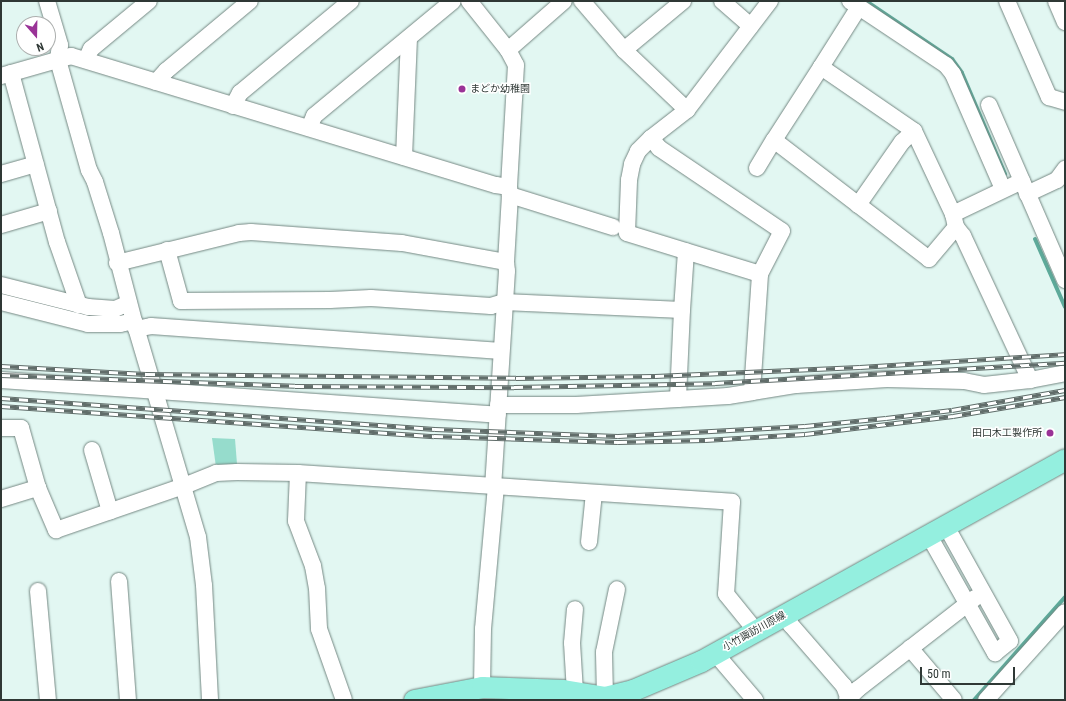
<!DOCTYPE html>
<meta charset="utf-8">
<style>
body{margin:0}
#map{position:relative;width:1066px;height:701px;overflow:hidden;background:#e2f7f2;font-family:"Roboto Condensed","Noto Sans JP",sans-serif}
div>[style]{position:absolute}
.green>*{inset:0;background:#96dccc}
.stream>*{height:4px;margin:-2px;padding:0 2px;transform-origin:2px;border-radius:2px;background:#5daa9a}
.roads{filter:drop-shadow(0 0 1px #758883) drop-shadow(0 0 1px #758883)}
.minor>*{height:16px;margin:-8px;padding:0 8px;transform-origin:8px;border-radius:8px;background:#fff}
.major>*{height:21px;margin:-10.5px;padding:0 10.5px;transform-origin:10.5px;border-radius:10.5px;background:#94efdf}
.rail>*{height:4.5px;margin-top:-2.25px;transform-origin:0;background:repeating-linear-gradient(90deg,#fff 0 9px,#616d6a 0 18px);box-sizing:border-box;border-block:1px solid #616d6a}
.dots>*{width:11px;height:11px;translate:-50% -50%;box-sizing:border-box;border:2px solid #fff;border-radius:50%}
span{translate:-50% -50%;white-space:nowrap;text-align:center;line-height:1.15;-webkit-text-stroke:3px #fff;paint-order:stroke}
.poi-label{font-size:10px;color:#2f3835}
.left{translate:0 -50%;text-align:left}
.right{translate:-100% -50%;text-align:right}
.street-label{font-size:10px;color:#2f3835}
.frame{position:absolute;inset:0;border:2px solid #2f3835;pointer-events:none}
.north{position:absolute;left:16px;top:16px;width:40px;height:40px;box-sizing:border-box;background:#fff;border:1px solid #acafae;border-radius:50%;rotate:160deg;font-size:11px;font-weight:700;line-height:16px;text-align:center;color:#2f3835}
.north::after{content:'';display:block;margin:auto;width:14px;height:18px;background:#9a3397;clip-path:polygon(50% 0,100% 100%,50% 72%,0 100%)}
.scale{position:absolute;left:920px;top:667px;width:95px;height:18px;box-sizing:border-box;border:2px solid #2f3835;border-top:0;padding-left:5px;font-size:12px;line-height:14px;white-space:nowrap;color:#2f3835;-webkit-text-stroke:3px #fff;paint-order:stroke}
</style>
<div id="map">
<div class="green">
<div style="clip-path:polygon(212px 438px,235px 439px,237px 464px,216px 467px)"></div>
</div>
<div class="stream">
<div style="left:866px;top:1px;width:104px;rotate:34deg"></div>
<div style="left:952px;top:59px;width:17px;rotate:54deg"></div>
<div style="left:962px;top:73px;width:110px;rotate:66.9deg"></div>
<div style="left:1035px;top:239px;width:74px;rotate:66.2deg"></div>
<div style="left:974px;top:700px;width:137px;rotate:-48.5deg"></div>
</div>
<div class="roads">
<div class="minor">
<div style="left:47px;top:1px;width:46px;rotate:73.5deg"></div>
<div style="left:60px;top:45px;width:15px;rotate:98deg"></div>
<div style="left:58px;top:60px;width:114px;rotate:74.3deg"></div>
<div style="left:89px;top:170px;width:13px;rotate:63deg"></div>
<div style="left:95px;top:182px;width:53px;rotate:72.6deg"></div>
<div style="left:111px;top:233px;width:91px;rotate:75.4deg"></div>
<div style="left:134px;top:321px;width:225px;rotate:73.5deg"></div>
<div style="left:198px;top:537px;width:48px;rotate:82.9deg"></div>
<div style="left:204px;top:585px;width:115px;rotate:87deg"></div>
<div style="left:469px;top:1px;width:63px;rotate:51.5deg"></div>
<div style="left:508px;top:50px;width:17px;rotate:62deg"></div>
<div style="left:516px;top:65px;width:122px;rotate:93.3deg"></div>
<div style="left:509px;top:187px;width:8px;rotate:83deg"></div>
<div style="left:510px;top:195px;width:67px;rotate:93.4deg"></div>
<div style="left:506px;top:262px;width:9px;rotate:84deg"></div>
<div style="left:507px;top:271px;width:216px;rotate:93.7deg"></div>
<div style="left:722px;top:1px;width:38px;rotate:41deg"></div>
<div style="left:850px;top:1px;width:115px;rotate:33.7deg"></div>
<div style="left:946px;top:65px;width:11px;rotate:52deg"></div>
<div style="left:953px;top:74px;width:125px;rotate:66.5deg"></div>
<div style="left:1007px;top:1px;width:105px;rotate:66.4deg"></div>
<div style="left:1049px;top:97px;width:17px;rotate:17deg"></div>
<div style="left:1056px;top:1px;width:23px;rotate:67deg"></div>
<div style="left:508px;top:50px;width:74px;rotate:-41.2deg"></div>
<div style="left:624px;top:50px;width:77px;rotate:-39.7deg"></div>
<div style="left:86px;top:60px;width:12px;rotate:-66deg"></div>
<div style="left:91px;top:49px;width:75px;rotate:-39.6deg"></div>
<div style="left:821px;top:67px;width:113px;rotate:34.5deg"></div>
<div style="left:914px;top:131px;width:92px;rotate:64.8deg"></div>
<div style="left:953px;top:214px;width:13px;rotate:77deg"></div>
<div style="left:956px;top:227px;width:42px;rotate:130.2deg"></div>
<div style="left:929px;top:259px;width:195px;rotate:-142.5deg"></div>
<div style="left:774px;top:140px;width:87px;rotate:-57.2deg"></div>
<div style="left:821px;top:67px;width:71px;rotate:-57.7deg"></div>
<div style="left:11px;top:73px;width:175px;rotate:74.8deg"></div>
<div style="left:57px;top:242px;width:67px;rotate:70.8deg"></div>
<div style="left:1px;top:76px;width:73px;rotate:-15.9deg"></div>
<div style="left:71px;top:56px;width:444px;rotate:16.9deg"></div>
<div style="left:496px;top:185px;width:13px;rotate:9deg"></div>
<div style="left:156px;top:82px;width:15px;rotate:-48deg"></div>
<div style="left:166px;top:71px;width:109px;rotate:-39.8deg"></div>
<div style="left:989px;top:105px;width:83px;rotate:66.5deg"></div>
<div style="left:233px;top:106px;width:15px;rotate:-62deg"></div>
<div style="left:240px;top:93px;width:144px;rotate:-39.7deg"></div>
<div style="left:687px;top:110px;width:137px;rotate:-52.7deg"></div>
<div style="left:309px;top:128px;width:13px;rotate:-67deg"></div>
<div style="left:314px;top:116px;width:180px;rotate:-39.6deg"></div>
<div style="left:651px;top:138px;width:13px;rotate:51deg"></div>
<div style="left:659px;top:148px;width:148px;rotate:34deg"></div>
<div style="left:782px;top:231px;width:48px;rotate:117.1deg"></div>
<div style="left:404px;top:157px;width:119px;rotate:-87.6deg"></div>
<div style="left:757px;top:168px;width:33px;rotate:-59deg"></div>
<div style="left:1px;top:174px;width:36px;rotate:-16deg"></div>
<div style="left:1027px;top:194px;width:33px;rotate:-25deg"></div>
<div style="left:1057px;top:180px;width:14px;rotate:-54deg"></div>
<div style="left:510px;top:195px;width:108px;rotate:17.3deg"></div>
<div style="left:858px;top:205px;width:77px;rotate:-55.1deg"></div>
<div style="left:902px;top:142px;width:16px;rotate:-43deg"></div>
<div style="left:953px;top:214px;width:76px;rotate:-25.6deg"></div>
<div style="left:1022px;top:181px;width:108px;rotate:66.5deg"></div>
<div style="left:1px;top:225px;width:50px;rotate:-16.3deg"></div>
<div style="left:956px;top:227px;width:11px;rotate:52deg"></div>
<div style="left:963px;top:236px;width:159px;rotate:65deg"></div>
<div style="left:167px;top:250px;width:53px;rotate:74.6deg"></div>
<div style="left:181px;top:301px;width:149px;rotate:-0.4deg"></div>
<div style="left:330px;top:300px;width:41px;rotate:-2.8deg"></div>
<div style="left:371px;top:298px;width:120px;rotate:3.8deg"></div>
<div style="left:491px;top:306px;width:14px;rotate:-17deg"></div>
<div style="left:504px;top:302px;width:178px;rotate:2.6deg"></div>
<div style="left:682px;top:310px;width:89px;rotate:92.6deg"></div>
<div style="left:678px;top:399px;width:50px;rotate:-3.4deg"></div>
<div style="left:728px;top:396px;width:24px;rotate:-9deg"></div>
<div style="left:752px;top:392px;width:118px;rotate:-86.1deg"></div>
<div style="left:760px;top:274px;width:139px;rotate:-162.9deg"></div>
<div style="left:627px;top:233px;width:53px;rotate:-87.8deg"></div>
<div style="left:629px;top:180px;width:16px;rotate:-79deg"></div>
<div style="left:632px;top:164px;width:14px;rotate:-65deg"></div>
<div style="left:638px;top:151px;width:18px;rotate:-45deg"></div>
<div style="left:651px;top:138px;width:46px;rotate:-37.9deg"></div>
<div style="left:687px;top:110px;width:87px;rotate:-136.4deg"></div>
<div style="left:624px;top:50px;width:65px;rotate:-130.6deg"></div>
<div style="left:117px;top:263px;width:126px;rotate:-13.8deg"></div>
<div style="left:239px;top:233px;width:12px;rotate:-5deg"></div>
<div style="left:251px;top:232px;width:151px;rotate:4.2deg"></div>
<div style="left:402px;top:243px;width:106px;rotate:10.4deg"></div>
<div style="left:1px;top:285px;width:90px;rotate:14.2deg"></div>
<div style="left:88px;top:307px;width:27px;rotate:4deg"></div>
<div style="left:115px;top:309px;width:15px;rotate:-23deg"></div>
<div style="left:1px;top:302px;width:90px;rotate:14.2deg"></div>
<div style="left:88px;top:324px;width:32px"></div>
<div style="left:120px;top:324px;width:14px;rotate:-12deg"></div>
<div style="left:682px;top:310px;width:59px;rotate:-86.1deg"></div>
<div style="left:136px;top:329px;width:15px;rotate:-11deg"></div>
<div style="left:151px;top:326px;width:351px;rotate:4.1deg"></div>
<div style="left:1px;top:380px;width:498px;rotate:4deg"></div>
<div style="left:752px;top:392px;width:45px;rotate:-9deg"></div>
<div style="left:796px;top:385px;width:91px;rotate:-3.8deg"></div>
<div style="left:887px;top:379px;width:77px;rotate:1.5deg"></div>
<div style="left:964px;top:381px;width:20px;rotate:11deg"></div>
<div style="left:984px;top:385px;width:46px;rotate:-6.2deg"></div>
<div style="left:1030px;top:380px;width:36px;rotate:-11deg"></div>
<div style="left:498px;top:405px;width:78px"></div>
<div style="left:576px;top:405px;width:102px;rotate:-3.4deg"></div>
<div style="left:1px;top:428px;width:20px"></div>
<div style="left:21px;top:428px;width:62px;rotate:74.2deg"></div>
<div style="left:92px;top:450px;width:64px;rotate:73.6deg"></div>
<div style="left:298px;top:473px;width:48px;rotate:92.4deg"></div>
<div style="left:296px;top:521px;width:48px;rotate:69.3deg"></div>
<div style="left:313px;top:566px;width:22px;rotate:80deg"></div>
<div style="left:317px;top:588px;width:41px;rotate:87.2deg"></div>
<div style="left:319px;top:629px;width:75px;rotate:70.6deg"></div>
<div style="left:1px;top:499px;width:39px;rotate:-17deg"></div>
<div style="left:38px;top:488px;width:46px;rotate:66.8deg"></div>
<div style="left:56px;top:530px;width:135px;rotate:-19deg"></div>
<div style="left:184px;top:486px;width:35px;rotate:-22deg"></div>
<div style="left:216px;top:473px;width:21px;rotate:-3deg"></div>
<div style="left:237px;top:472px;width:61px;rotate:0.9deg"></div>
<div style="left:298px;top:473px;width:435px;rotate:3.8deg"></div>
<div style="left:732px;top:502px;width:92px;rotate:93.7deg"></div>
<div style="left:726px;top:594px;width:48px;rotate:51deg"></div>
<div style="left:928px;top:534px;width:137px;rotate:60.6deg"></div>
<div style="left:995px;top:653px;width:19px;rotate:-39deg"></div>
<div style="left:1010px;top:641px;width:124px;rotate:-119.1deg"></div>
<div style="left:950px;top:533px;width:9px;rotate:-108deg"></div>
<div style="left:589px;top:542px;width:49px;rotate:-84.2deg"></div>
<div style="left:119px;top:581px;width:119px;rotate:85.7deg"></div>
<div style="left:38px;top:591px;width:109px;rotate:84.8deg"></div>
<div style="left:784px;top:614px;width:13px;rotate:58deg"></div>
<div style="left:791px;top:625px;width:81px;rotate:49deg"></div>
<div style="left:844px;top:686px;width:15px;rotate:70deg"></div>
<div style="left:910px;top:648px;width:68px;rotate:49.8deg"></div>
<div style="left:715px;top:653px;width:62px;rotate:49.6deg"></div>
<div style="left:482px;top:687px;width:58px;rotate:-89deg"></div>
<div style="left:483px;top:629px;width:143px;rotate:-84.8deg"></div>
<div style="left:575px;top:692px;width:49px;rotate:-93.5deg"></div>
<div style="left:572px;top:643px;width:34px;rotate:-85deg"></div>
<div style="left:605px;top:697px;width:45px;rotate:-91.3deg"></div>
<div style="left:604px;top:652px;width:64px;rotate:-78.3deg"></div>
<div style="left:847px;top:700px;width:16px;rotate:-45deg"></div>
<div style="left:858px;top:689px;width:148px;rotate:-37.9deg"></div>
<div style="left:986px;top:700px;width:118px;rotate:-48.1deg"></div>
</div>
<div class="major">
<div style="left:414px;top:700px;width:69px;rotate:-10.8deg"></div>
<div style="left:482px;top:687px;width:81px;rotate:2.1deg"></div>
<div style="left:563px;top:690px;width:43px;rotate:9.5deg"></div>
<div style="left:605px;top:697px;width:29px;rotate:-14deg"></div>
<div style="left:633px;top:690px;width:74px;rotate:-23.1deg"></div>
<div style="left:701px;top:661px;width:416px;rotate:-29deg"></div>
</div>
</div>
<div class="rail">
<div style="left:1px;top:366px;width:145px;rotate:3.2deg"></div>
<div style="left:146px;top:374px;width:370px;rotate:0.6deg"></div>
<div style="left:516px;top:378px;width:139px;rotate:-0.8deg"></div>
<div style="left:655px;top:376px;width:205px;rotate:-2.5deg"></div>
<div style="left:860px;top:367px;width:205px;rotate:-3.6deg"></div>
<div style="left:1px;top:375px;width:294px;rotate:2.1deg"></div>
<div style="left:295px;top:386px;width:219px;rotate:0.3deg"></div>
<div style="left:514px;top:387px;width:201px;rotate:-1.1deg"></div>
<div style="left:715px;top:383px;width:351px;rotate:-3.3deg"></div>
<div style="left:1px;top:398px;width:435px;rotate:4.1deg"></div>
<div style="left:435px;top:429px;width:183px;rotate:2.2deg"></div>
<div style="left:618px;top:436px;width:187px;rotate:-3.1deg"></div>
<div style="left:805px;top:426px;width:81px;rotate:-5.6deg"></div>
<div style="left:886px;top:418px;width:66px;rotate:-6.9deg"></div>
<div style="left:952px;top:410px;width:115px;rotate:-10deg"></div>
<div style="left:1px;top:406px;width:434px;rotate:4deg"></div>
<div style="left:434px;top:436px;width:184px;rotate:1.9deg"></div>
<div style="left:618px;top:442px;width:87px;rotate:-1.3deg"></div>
<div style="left:705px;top:440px;width:100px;rotate:-3.4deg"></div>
<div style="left:805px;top:434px;width:149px;rotate:-6.9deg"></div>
<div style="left:953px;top:416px;width:114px;rotate:-9.6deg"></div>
</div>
<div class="dots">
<div style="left:462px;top:89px;background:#9a3397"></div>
<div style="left:1050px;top:433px;background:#9a3397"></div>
</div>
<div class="poi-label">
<span class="left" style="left:470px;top:89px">まどか幼稚園</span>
<span class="right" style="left:1042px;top:433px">田口木工製作所</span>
</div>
<div class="street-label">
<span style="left:754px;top:631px;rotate:-29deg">小竹諏訪川原線</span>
</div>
<div class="frame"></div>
<div class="north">N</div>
<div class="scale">50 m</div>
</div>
